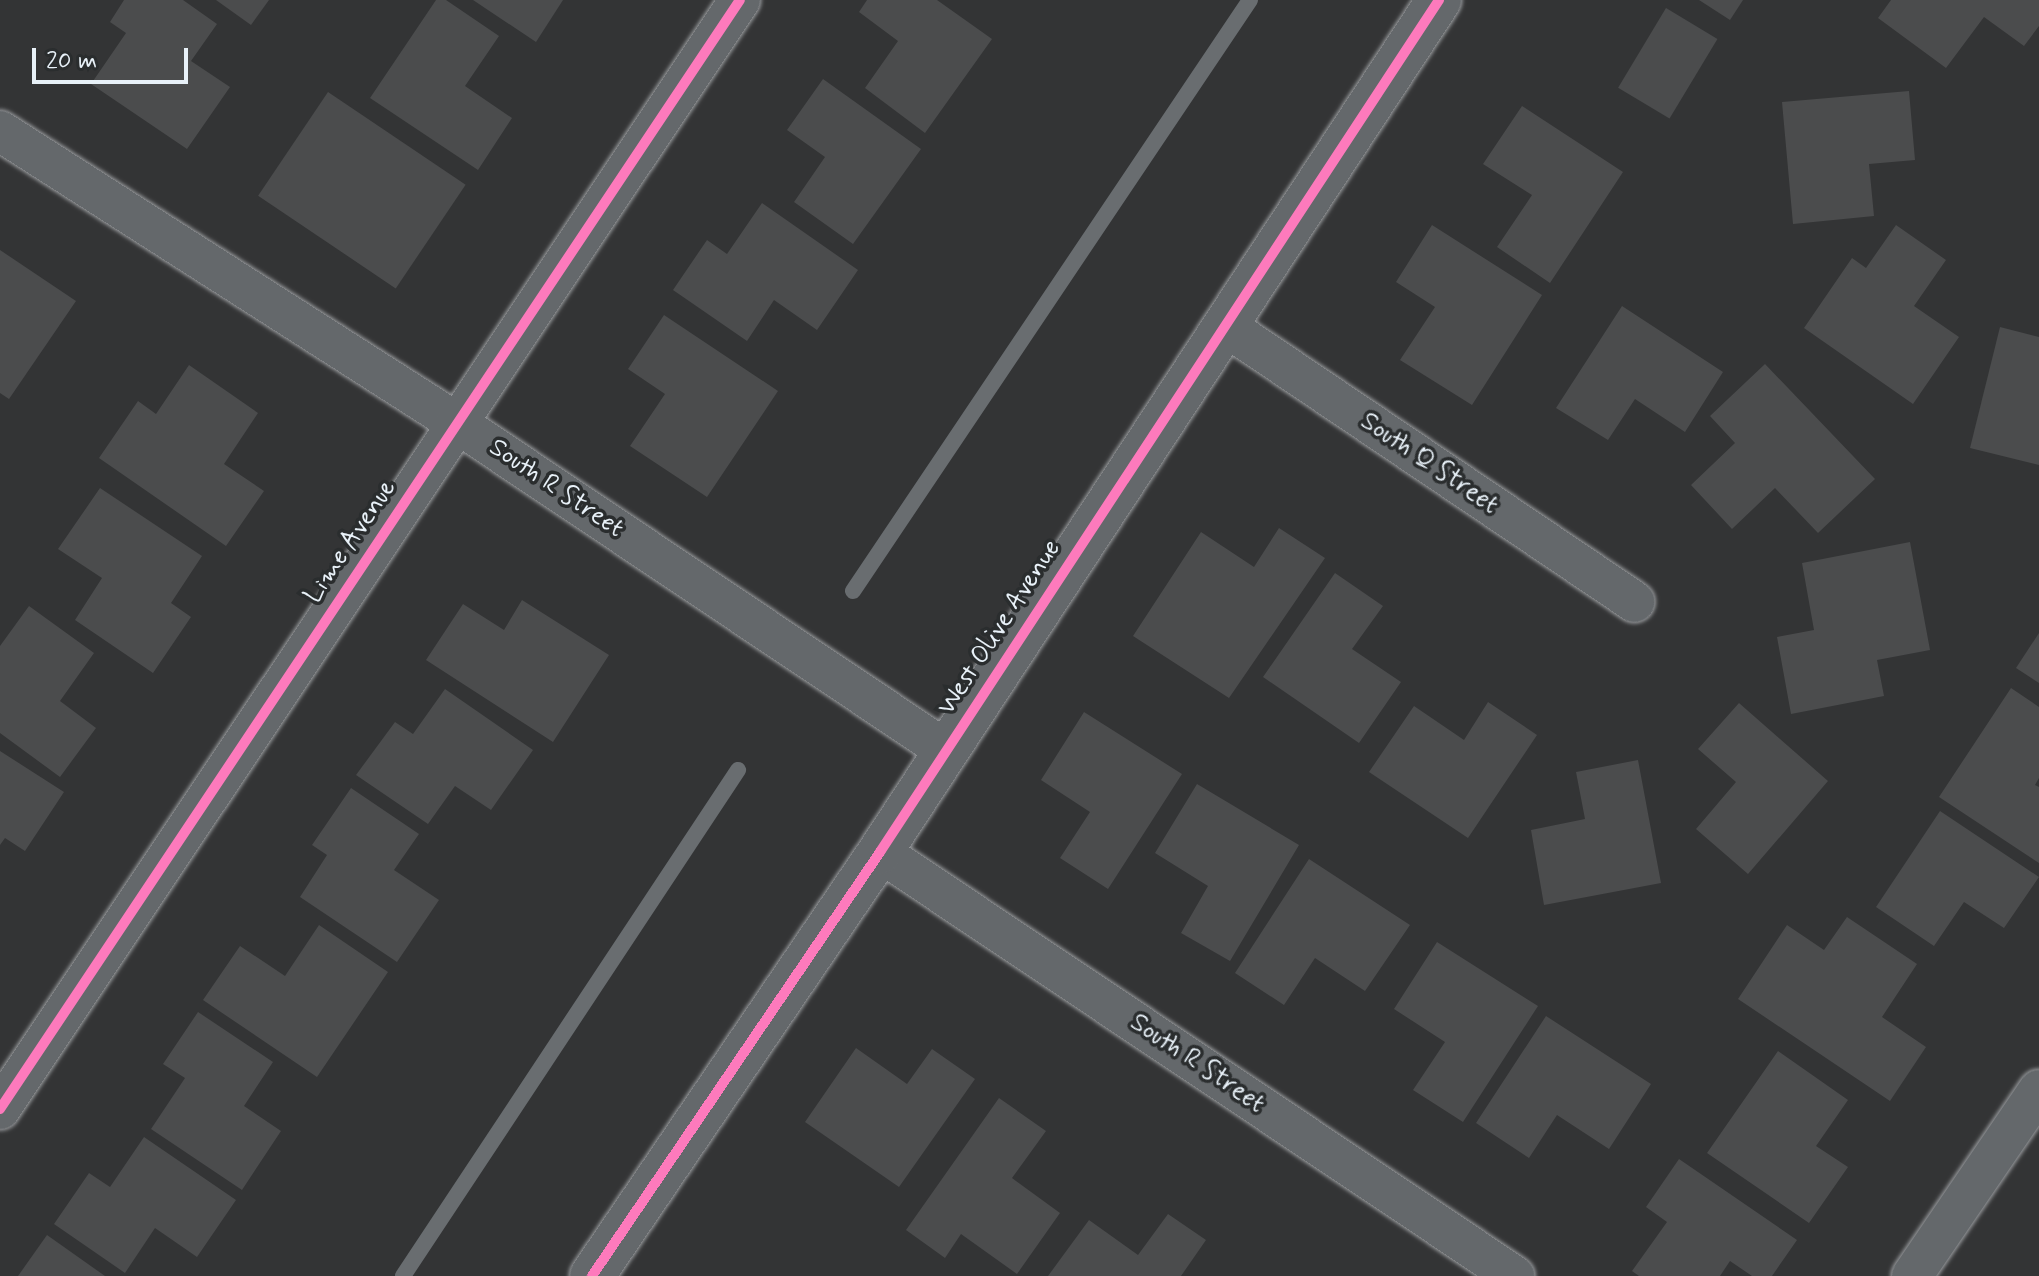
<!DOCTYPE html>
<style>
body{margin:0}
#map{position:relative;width:2039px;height:1276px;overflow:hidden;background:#333435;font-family:Mynerve,sans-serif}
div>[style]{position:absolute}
.stream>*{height:16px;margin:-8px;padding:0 8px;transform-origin:8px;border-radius:8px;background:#696d70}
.building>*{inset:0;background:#4b4c4d;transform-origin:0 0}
.roads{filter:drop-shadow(0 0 2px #999b9e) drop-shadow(0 0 2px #999b9e)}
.street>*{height:40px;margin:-20px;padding:0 20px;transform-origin:20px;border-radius:20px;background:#64686b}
.secondary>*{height:44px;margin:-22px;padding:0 22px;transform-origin:22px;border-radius:22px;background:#64686b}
.cycleway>*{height:10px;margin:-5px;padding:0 5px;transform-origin:5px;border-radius:5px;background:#fd7abc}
span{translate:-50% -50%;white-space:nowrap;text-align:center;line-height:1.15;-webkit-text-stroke:7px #2a2d2e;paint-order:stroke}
.street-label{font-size:26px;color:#e8f1f8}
.scale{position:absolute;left:32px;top:48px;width:156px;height:36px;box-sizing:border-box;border:4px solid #e8f1f8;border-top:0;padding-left:10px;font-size:24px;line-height:28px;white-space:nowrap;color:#e8f1f8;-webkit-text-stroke:6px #2a2d2e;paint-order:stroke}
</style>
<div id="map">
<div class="stream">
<div style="left:853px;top:591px;width:712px;rotate:-56.11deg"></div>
<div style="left:403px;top:1276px;width:607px;rotate:-56.49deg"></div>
</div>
<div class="building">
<div style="clip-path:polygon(124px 0,183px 0,217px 24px,191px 61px,230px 87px,187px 149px,91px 84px,126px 33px,110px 22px)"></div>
<div style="clip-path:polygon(216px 0,269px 0,251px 25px)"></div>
<div style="clip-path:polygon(436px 0,446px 0,499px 36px,465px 86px,512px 118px,478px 170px,370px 98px)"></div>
<div style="clip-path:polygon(473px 0,563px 0,536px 42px)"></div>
<div style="clip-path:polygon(867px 0,937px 0,992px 39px,925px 133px,865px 88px,898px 41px,859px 12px)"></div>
<div style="clip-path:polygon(1699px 0,1743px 0,1730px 20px)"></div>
<div style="clip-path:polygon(1891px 0,2039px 0,2039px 26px,2024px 46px,1984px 17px,1946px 68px,1878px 18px)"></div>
<div style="left:1666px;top:8px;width:60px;height:93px;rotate:31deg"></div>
<div style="clip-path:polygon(823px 79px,921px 149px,853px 244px,794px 202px,825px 157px,787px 130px)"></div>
<div style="clip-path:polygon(1909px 91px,1915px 160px,1869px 164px,1874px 216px,1793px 224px,1782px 102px)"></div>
<div style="left:328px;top:92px;width:166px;height:125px;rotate:34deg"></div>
<div style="clip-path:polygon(1522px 106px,1623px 172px,1550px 283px,1497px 247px,1532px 195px,1483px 164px)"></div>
<div style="clip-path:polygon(762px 203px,858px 270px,817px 330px,774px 300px,747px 341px,673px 290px,707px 240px,727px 254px)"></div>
<div style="clip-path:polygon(1432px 225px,1542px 295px,1472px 405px,1400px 360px,1435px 307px,1396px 282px)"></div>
<div style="clip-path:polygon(1896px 225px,1946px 260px,1914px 306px,1959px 337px,1913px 404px,1804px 328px,1852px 258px,1866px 268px)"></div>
<div style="clip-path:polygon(0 250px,76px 301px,9px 399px,0 393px)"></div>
<div style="clip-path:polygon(1622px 306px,1723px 372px,1685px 432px,1635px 399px,1608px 440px,1556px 408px)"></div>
<div style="clip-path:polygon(664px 315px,778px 391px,707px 497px,630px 446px,665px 394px,628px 369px)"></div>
<div style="clip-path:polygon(2000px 327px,2039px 337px,2039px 465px,1970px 448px)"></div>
<div style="clip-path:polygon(1765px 364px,1875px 479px,1818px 533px,1775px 488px,1732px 529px,1691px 485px,1735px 443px,1710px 416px)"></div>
<div style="clip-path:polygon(189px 365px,258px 413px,224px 464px,264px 491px,226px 546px,99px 458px,138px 401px,156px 414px)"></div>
<div style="clip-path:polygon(100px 488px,202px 556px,171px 603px,191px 617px,153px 673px,75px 620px,102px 578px,58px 549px)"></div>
<div style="clip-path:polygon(1279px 528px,1325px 558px,1229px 698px,1133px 636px,1201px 532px,1254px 567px)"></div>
<div style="clip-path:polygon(1910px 542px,1930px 650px,1877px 660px,1884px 696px,1791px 714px,1777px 637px,1814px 630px,1802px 563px)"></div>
<div style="clip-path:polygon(1335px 573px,1383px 606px,1352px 649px,1401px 682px,1359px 743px,1263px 677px)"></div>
<div style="clip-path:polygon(522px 600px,609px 655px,553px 742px,426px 660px,463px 604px,504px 630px)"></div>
<div style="clip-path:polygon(29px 606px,94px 653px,60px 701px,96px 728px,60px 777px,0 733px,0 646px)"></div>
<div style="clip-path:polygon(2039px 633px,2039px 683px,2016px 668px)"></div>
<div style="clip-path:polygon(2011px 688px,2039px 707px,2039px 778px,2035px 785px,2039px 787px,2039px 863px,1939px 797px)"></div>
<div style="clip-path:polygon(445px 689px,533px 750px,491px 810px,455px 786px,428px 824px,356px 775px,395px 722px,413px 734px)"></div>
<div style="clip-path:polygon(1488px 702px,1537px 735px,1468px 838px,1369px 772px,1414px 706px,1464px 740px)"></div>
<div style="clip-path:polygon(1739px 703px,1828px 781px,1748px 874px,1696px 829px,1736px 782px,1698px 749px)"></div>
<div style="clip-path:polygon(1084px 712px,1182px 774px,1108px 889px,1060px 858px,1090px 812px,1041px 780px)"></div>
<div style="clip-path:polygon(0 751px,64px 792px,25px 851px,5px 838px,0 845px)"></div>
<div style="clip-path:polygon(1638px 760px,1661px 883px,1544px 905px,1531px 830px,1585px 819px,1576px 772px)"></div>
<div style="clip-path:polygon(1197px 784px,1299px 845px,1230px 961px,1181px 933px,1208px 886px,1155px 853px)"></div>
<div style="clip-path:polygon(351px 788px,419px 834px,394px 870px,439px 900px,397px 962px,300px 897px,327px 855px,312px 845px)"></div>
<div style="clip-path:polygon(1940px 811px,2039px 877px,2004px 928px,1964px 902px,1934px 946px,1876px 907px)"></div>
<div style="clip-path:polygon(1309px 859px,1410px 925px,1365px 991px,1315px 958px,1284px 1005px,1235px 973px)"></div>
<div style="clip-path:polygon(1847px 917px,1917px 964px,1882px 1017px,1926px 1047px,1890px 1101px,1738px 999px,1787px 925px,1824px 950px)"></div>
<div style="clip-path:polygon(319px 925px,388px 972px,317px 1077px,203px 1000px,240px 946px,285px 976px)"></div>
<div style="clip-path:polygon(1437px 942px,1538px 1006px,1463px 1122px,1413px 1090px,1445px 1042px,1394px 1009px)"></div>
<div style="clip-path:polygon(198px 1012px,273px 1062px,244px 1106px,281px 1131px,242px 1190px,151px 1129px,185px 1078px,163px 1064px)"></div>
<div style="clip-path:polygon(1546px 1016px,1651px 1084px,1609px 1149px,1557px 1115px,1529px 1158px,1476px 1123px)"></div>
<div style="clip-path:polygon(856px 1048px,907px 1084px,932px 1049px,975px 1079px,899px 1187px,805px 1122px)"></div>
<div style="clip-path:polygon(1778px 1051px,1848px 1100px,1816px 1146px,1848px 1167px,1809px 1223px,1707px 1153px)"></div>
<div style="clip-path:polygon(999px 1098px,1046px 1131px,1012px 1178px,1060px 1213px,1017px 1274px,961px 1234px,945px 1258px,906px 1230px)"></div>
<div style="clip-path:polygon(144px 1137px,236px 1200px,197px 1257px,155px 1228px,125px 1273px,54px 1224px,89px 1173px,110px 1187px)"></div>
<div style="clip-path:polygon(1679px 1159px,1797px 1240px,1772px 1276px,1752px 1276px,1730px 1261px,1720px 1276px,1639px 1276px,1632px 1271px,1667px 1222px,1646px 1207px)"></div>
<div style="clip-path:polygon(1168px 1214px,1206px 1240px,1181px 1276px,1048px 1276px,1089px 1220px,1138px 1255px)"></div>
<div style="clip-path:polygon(47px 1235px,105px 1276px,18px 1276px)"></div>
</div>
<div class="roads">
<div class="street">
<div style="left:0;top:131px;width:542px;rotate:32.58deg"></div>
<div style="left:457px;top:423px;width:590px;rotate:33.8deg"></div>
<div style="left:1224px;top:325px;width:495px;rotate:34deg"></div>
<div style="left:880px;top:852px;width:763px;rotate:33.77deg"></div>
<div style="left:0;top:1109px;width:1333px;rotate:-56.29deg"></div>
<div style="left:1912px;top:1276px;width:225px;rotate:-55.7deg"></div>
</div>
<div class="secondary">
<div style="left:592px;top:1276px;width:513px;rotate:-55.81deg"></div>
<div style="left:880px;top:852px;width:1019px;rotate:-56.73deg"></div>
</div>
</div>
<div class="cycleway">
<div style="left:0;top:1109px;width:1333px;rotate:-56.29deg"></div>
<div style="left:592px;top:1276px;width:513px;rotate:-55.81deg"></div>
<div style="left:880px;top:852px;width:1019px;rotate:-56.73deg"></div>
</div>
<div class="street-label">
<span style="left:1429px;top:464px;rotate:34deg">South Q Street</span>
<span style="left:556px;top:489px;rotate:34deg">South R Street</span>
<span style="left:351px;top:542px;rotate:-56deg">Lime Avenue</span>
<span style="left:1000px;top:628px;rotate:-57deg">West Olive Avenue</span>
<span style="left:1197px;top:1064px;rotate:34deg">South R Street</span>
</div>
<div class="scale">20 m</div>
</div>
